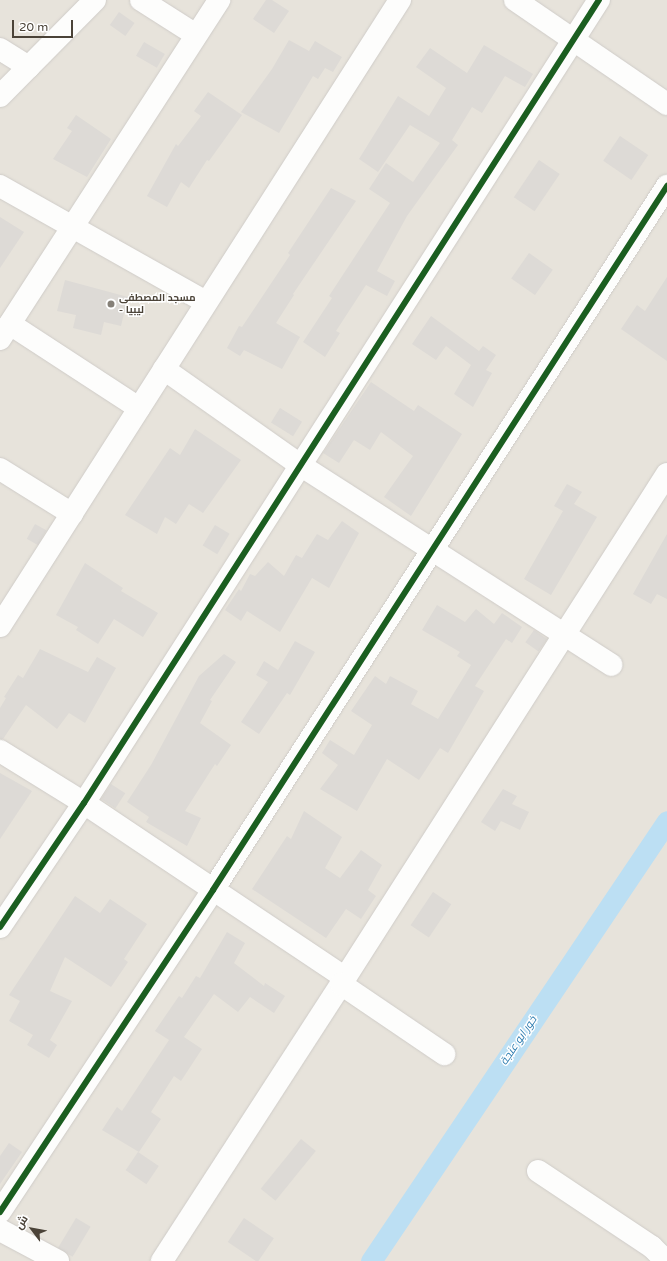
<!DOCTYPE html>
<meta charset="utf-8">
<style>
body{margin:0}
#map{position:relative;width:667px;height:1261px;overflow:hidden;background:#f3f1ee;font-family:"Varela Round",Cairo,sans-serif}
div>[style]{position:absolute}
.residential>*{inset:0;background:#e7e3db;transform-origin:0 0}
.canal>*{height:21px;margin:-10.5px;padding:0 10.5px;transform-origin:10.5px;border-radius:10.5px;background:#bcdff3}
.building>*{inset:0;background:#dddad6;transform-origin:0 0}
.roads{filter:drop-shadow(0 0 1px #cfccc8) drop-shadow(0 0 1px #cfccc8)}
.minor>*{height:22px;margin:-11px;padding:0 11px;transform-origin:11px;border-radius:11px;background:#fdfdfc}
.cycleway>*{height:6px;margin:-3px;padding:0 3px;transform-origin:3px;border-radius:3px;background:#1b5e20}
.dots>*{width:11px;height:11px;translate:-50% -50%;box-sizing:border-box;border:2px solid #fff;border-radius:50%}
span{translate:-50% -50%;white-space:nowrap;text-align:center;line-height:1.15;-webkit-text-stroke:3px #fff;paint-order:stroke}
.poi-label{font-size:10px;color:#4b4338;font-weight:700}
.left{translate:0 -50%;text-align:left}
.water-label{font-size:11px;color:#2779ae;font-style:italic}
.north{position:absolute;left:12px;top:1209px;width:40px;height:40px;-webkit-text-stroke:3px #fff;paint-order:stroke;rotate:302deg;font-size:11px;font-weight:700;line-height:16px;text-align:center;color:#4b4338}
.north::after{content:'';display:block;margin:auto;width:14px;height:18px;background:#4b4338;clip-path:polygon(50% 0,100% 100%,50% 72%,0 100%)}
.scale{position:absolute;left:12px;top:20px;width:61px;height:18px;box-sizing:border-box;border:2px solid #4b4338;border-top:0;padding-left:5px;font-size:12px;line-height:14px;white-space:nowrap;color:#4b4338;-webkit-text-stroke:3px #fff;paint-order:stroke}
</style>
<div id="map">
<div class="residential">
<div style="left:0;top:0;width:667px;height:1261px"></div>
</div>
<div class="canal">
<div style="left:371px;top:1261px;width:530px;rotate:-56.07deg"></div>
</div>
<div class="building">
<div style="clip-path:polygon(266px 0,272px 0,289px 11px,274px 33px,253px 19px)"></div>
<div style="left:119px;top:12px;width:19px;height:16px;rotate:35deg"></div>
<div style="clip-path:polygon(289px 40px,309px 51px,315px 41px,342px 57px,333px 72px,325px 68px,318px 79px,313px 76px,279px 133px,241px 112px,272px 69px)"></div>
<div style="left:144px;top:42px;width:24px;height:16px;rotate:30deg"></div>
<div style="clip-path:polygon(484px 45px,533px 74px,525px 87px,505px 76px,482px 113px,472px 107px,452px 140px,458px 145px,407px 216px,377px 271px,395px 281px,387px 296px,366px 285px,336px 331px,340px 333px,325px 357px,303px 342px,332px 298px,329px 296px,390px 203px,369px 189px,386px 163px,413px 182px,440px 143px,410px 125px,378px 172px,359px 159px,398px 96px,429px 116px,446px 88px,416px 67px,430px 48px,467px 73px)"></div>
<div style="clip-path:polygon(208px 92px,242px 115px,209px 161px,207px 160px,189px 188px,181px 182px,167px 207px,147px 196px,176px 144px,178px 146px,201px 116px,194px 111px)"></div>
<div style="clip-path:polygon(76px 115px,111px 139px,87px 177px,53px 159px,72px 131px,67px 128px)"></div>
<div style="left:620px;top:136px;width:34px;height:30px;rotate:34deg"></div>
<div style="left:539px;top:160px;width:25px;height:45px;rotate:34deg"></div>
<div style="clip-path:polygon(331px 188px,356px 201px,293px 294px,294px 295px,276px 323px,300px 337px,282px 369px,244px 350px,240px 356px,227px 348px,239px 326px,242px 327px,290px 255px,288px 253px)"></div>
<div style="clip-path:polygon(0 217px,24px 232px,0 268px)"></div>
<div style="left:529px;top:253px;width:29px;height:31px;rotate:35deg"></div>
<div style="clip-path:polygon(667px 277px,667px 361px,621px 329px,637px 305px,645px 311px)"></div>
<div style="clip-path:polygon(65px 280px,128px 297px,121px 326px,104px 322px,101px 335px,73px 328px,76px 315px,57px 311px)"></div>
<div style="clip-path:polygon(431px 316px,479px 351px,483px 346px,496px 355px,486px 370px,492px 373px,473px 407px,454px 394px,471px 365px,446px 346px,436px 360px,412px 344px)"></div>
<div style="clip-path:polygon(371px 382px,414px 411px,418px 405px,462px 434px,411px 516px,384px 497px,413px 456px,381px 432px,370px 450px,354px 440px,339px 463px,323px 453px)"></div>
<div style="left:280px;top:408px;width:26px;height:17px;rotate:32deg"></div>
<div style="clip-path:polygon(195px 429px,241px 460px,203px 513px,189px 504px,176px 524px,165px 517px,157px 534px,125px 515px,170px 448px,180px 455px)"></div>
<div style="clip-path:polygon(567px 484px,582px 492px,574px 504px,597px 517px,551px 595px,524px 579px,563px 511px,554px 506px)"></div>
<div style="clip-path:polygon(342px 521px,359px 533px,329px 588px,312px 578px,280px 632px,247px 611px,241px 621px,225px 610px,239px 589px,241px 591px,250px 574px,255px 576px,268px 562px,284px 576px,296px 555px,302px 558px,317px 534px,328px 540px)"></div>
<div style="left:35px;top:524px;width:13px;height:17px;rotate:29deg"></div>
<div style="left:215px;top:525px;width:17px;height:24px;rotate:31deg"></div>
<div style="clip-path:polygon(667px 534px,667px 599px,657px 594px,651px 604px,633px 594px)"></div>
<div style="clip-path:polygon(85px 563px,123px 588px,121px 591px,158px 613px,143px 637px,114px 619px,98px 644px,76px 630px,78px 627px,56px 615px)"></div>
<div style="clip-path:polygon(437px 605px,465px 622px,476px 609px,494px 624px,502px 613px,522px 627px,512px 643px,506px 639px,475px 686px,484px 691px,448px 753px,440px 748px,419px 780px,387px 759px,357px 811px,320px 789px,338px 765px,322px 753px,330px 740px,354px 755px,372px 725px,351px 711px,375px 676px,386px 684px,390px 676px,418px 691px,411px 704px,438px 719px,471px 665px,457px 656px,460px 652px,422px 630px)"></div>
<div style="left:534px;top:630px;width:16px;height:15px;rotate:35deg"></div>
<div style="clip-path:polygon(295px 641px,315px 652px,290px 695px,287px 693px,259px 734px,241px 722px,268px 682px,256px 675px,264px 661px,278px 670px)"></div>
<div style="clip-path:polygon(40px 649px,88px 672px,97px 657px,116px 668px,85px 723px,69px 713px,57px 729px,26px 705px,3px 739px,0 739px,0 708px,6px 698px,4px 697px,18px 675px,23px 678px)"></div>
<div style="clip-path:polygon(224px 654px,236px 662px,210px 700px,212px 701px,200px 723px,231px 745px,217px 766px,215px 764px,185px 811px,201px 818px,187px 846px,146px 822px,149px 817px,127px 802px,151px 765px,199px 676px)"></div>
<div style="clip-path:polygon(0 773px,32px 791px,0 839px)"></div>
<div style="left:111px;top:784px;width:17px;height:18px;rotate:33deg"></div>
<div style="clip-path:polygon(503px 789px,517px 796px,512px 804px,529px 812px,520px 830px,501px 821px,495px 831px,481px 822px)"></div>
<div style="clip-path:polygon(304px 811px,342px 837px,325px 868px,340px 878px,361px 850px,382px 865px,368px 890px,376px 896px,361px 919px,346px 909px,326px 938px,252px 889px,287px 836px,291px 839px)"></div>
<div style="left:433px;top:892px;width:22px;height:40px;rotate:34deg"></div>
<div style="clip-path:polygon(75px 896px,100px 913px,110px 899px,147px 924px,124px 959px,128px 962px,111px 987px,65px 957px,50px 991px,72px 1001px,50px 1040px,57px 1045px,49px 1058px,27px 1045px,33px 1035px,9px 1021px,20px 1001px,9px 995px)"></div>
<div style="clip-path:polygon(227px 932px,245px 943px,234px 963px,264px 986px,265px 983px,285px 996px,274px 1013px,250px 997px,238px 1012px,214px 994px,184px 1037px,202px 1049px,181px 1081px,174px 1076px,151px 1112px,161px 1119px,139px 1152px,102px 1130px,117px 1107px,122px 1111px,169px 1040px,155px 1031px,179px 996px,182px 998px,196px 976px,200px 978px)"></div>
<div style="left:301px;top:1139px;width:19px;height:64px;rotate:39deg"></div>
<div style="clip-path:polygon(9px 1143px,22px 1152px,0 1184px,0 1156px)"></div>
<div style="left:138px;top:1152px;width:25px;height:22px;rotate:34deg"></div>
<div style="left:76px;top:1218px;width:17px;height:35px;rotate:31deg"></div>
<div style="left:244px;top:1218px;width:36px;height:29px;rotate:34deg"></div>
</div>
<div class="roads">
<div class="minor">
<div style="left:141px;top:0;width:65px;rotate:32.5deg"></div>
<div style="left:515px;top:0;width:184px;rotate:34.4deg"></div>
<div style="left:0;top:49px;width:34px;rotate:32deg"></div>
<div style="left:0;top:96px;width:135px;rotate:-45.3deg"></div>
<div style="left:0;top:186px;width:236px;rotate:29.4deg"></div>
<div style="left:10px;top:324px;width:154px;rotate:33.1deg"></div>
<div style="left:0;top:339px;width:404px;rotate:-57.1deg"></div>
<div style="left:164px;top:369px;width:166px;rotate:35.2deg"></div>
<div style="left:300px;top:465px;width:370px;rotate:32.7deg"></div>
<div style="left:0;top:469px;width:85px;rotate:32deg"></div>
<div style="left:0;top:626px;width:743px;rotate:-57.42deg"></div>
<div style="left:0;top:751px;width:99px;rotate:31.8deg"></div>
<div style="left:84px;top:803px;width:314px;rotate:33.8deg"></div>
<div style="left:345px;top:978px;width:337px;rotate:122.9deg"></div>
<div style="left:0;top:927px;width:150px;rotate:-55.9deg"></div>
<div style="left:84px;top:803px;width:954px;rotate:-57.33deg"></div>
<div style="left:345px;top:978px;width:598px;rotate:-57.43deg"></div>
<div style="left:341px;top:984px;width:125px;rotate:34.2deg"></div>
<div style="left:538px;top:1171px;width:137px;rotate:33.7deg"></div>
<div style="left:652px;top:1247px;width:20px;rotate:45deg"></div>
<div style="left:0;top:1212px;width:386px;rotate:-56.5deg"></div>
<div style="left:213px;top:890px;width:838px;rotate:-57.18deg"></div>
<div style="left:0;top:1230px;width:66px;rotate:28.1deg"></div>
</div>
</div>
<div class="cycleway">
<div style="left:0;top:927px;width:150px;rotate:-55.9deg"></div>
<div style="left:84px;top:803px;width:954px;rotate:-57.33deg"></div>
<div style="left:0;top:1212px;width:386px;rotate:-56.5deg"></div>
<div style="left:213px;top:890px;width:838px;rotate:-57.18deg"></div>
</div>
<div class="dots">
<div style="left:111px;top:304px;background:#868078"></div>
</div>
<div class="poi-label">
<span class="left" style="left:119px;top:304px">مسجد المصطفى<br>- ليبيا</span>
</div>
<div class="water-label">
<span style="left:519px;top:1041px;rotate:-56deg">خور ابو عنجة</span>
</div>
<div class="north">ش</div>
<div class="scale">20 m</div>
</div>
